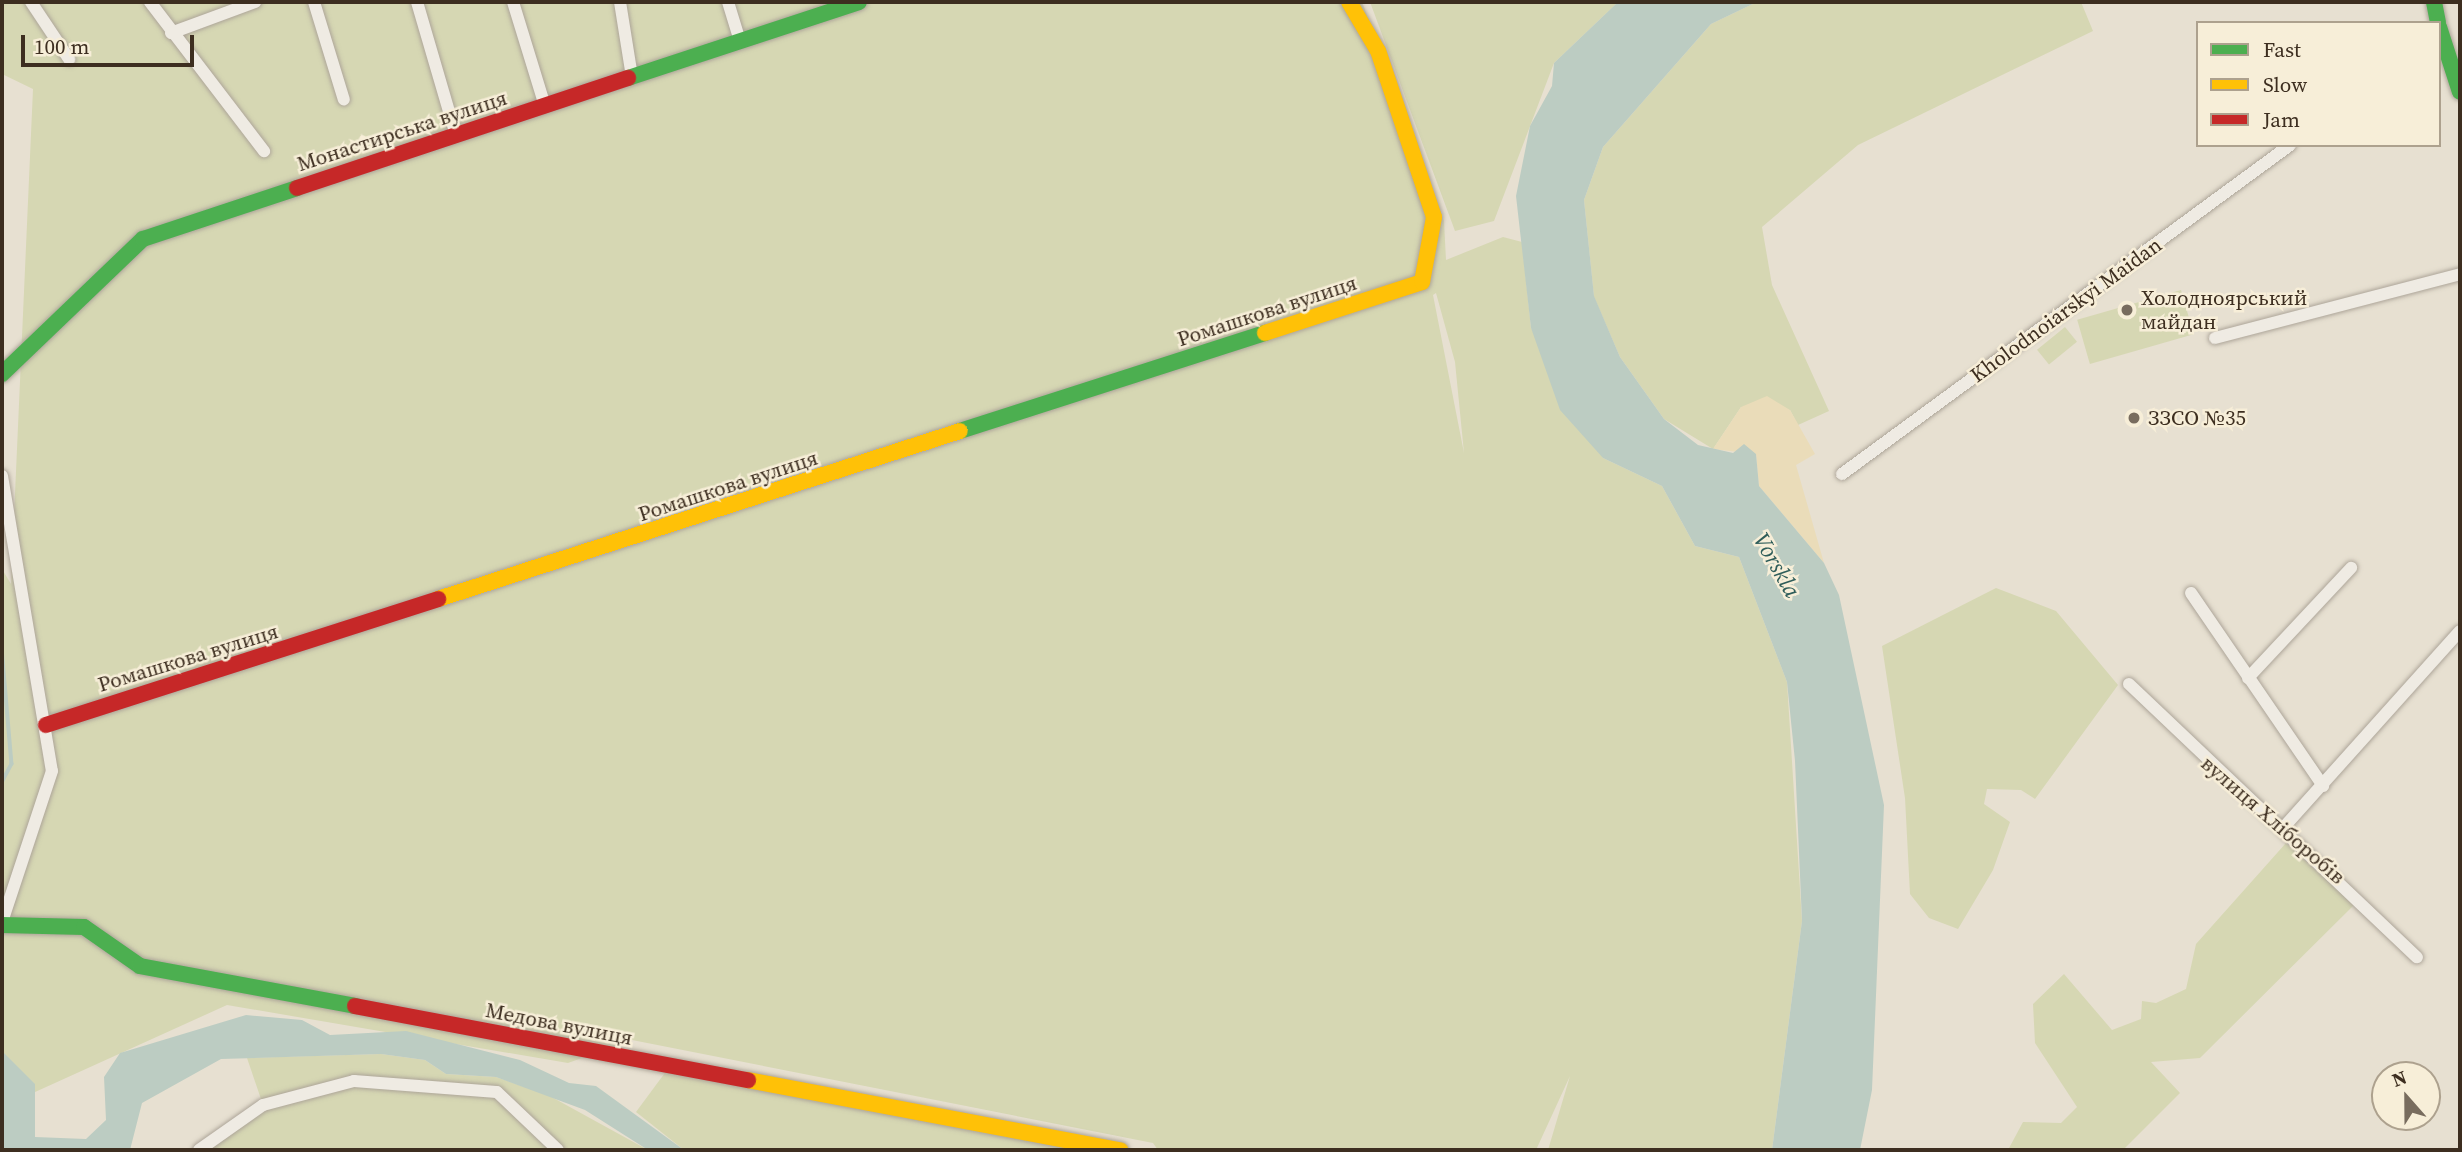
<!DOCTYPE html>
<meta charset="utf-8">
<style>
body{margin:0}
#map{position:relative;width:2462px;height:1152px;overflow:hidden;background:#e7e0d1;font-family:"Source Serif 4",serif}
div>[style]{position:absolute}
.green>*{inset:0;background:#d6d7b3;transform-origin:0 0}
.sand>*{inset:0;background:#eadcb9}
.water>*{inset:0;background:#bcccc2}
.stream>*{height:3.5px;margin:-1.75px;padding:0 1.75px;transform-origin:1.75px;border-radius:1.75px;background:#bcccc2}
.roads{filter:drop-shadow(0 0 2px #ada599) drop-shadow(0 0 2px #ada599)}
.street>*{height:12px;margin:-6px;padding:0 6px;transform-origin:6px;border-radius:6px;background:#efebe3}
.fast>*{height:16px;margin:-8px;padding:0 8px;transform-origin:8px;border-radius:8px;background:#4caf50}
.slow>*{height:16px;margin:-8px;padding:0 8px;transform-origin:8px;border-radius:8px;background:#ffc107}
.jam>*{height:16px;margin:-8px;padding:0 8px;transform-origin:8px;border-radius:8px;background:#c62828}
.dots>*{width:19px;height:19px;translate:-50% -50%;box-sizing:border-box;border:4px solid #f7eed8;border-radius:50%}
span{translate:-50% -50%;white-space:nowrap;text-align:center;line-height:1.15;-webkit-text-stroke:5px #f7eed8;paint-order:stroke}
.street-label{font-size:21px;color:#3d2e20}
.poi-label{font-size:21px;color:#3d2e20}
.left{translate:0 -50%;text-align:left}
.water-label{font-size:23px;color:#2f5d5a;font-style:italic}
.frame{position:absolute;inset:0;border:4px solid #3d2e20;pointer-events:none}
.legend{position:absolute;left:2196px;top:21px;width:245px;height:126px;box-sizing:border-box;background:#f7eed8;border:2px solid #ada18e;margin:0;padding:9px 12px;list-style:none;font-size:21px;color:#3d2e20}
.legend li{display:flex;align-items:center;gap:14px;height:35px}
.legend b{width:35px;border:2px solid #ada18e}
.north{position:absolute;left:2371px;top:1061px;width:70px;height:70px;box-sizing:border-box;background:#f7eed8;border:2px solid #ada18e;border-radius:50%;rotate:339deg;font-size:19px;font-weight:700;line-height:28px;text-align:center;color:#3d2e20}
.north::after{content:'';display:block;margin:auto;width:24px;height:32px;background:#786c5e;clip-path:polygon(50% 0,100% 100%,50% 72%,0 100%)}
.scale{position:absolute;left:21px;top:35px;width:173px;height:32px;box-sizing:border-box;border:4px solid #3d2e20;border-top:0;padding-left:9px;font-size:21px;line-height:24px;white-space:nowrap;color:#3d2e20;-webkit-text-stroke:5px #f7eed8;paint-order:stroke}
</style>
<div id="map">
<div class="green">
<div style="clip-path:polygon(evenodd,2px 2px,1362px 2px,1444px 221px,1446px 260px,1503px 237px,1522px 242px,1531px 328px,1603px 458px,1662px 486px,1695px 546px,1739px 557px,1787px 682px,1802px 921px,1772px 1150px,1548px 1150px,1570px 1076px,1536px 1150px,1158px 1150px,1153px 1143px,632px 1040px,568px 1063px,227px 1005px,2px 1107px,2px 569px,11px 584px,33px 89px,2px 74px,2px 2px,1436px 293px,1455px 362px,1464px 453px,1433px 295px,1436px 293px)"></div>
<div style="clip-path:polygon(1370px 2px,1618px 2px,1554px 63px,1494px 221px,1455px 231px)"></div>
<div style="clip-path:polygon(1757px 2px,2081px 2px,2093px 31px,1858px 145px,1762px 227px,1772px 285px,1829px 411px,1798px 425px,1790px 410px,1741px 407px,1713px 449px,1664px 419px,1620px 357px,1594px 297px,1584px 200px,1603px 147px,1711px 24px)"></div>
<div style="left:2181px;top:290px;width:46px;height:108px;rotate:74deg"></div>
<div style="left:2065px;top:327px;width:19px;height:36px;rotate:51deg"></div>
<div style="clip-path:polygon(1996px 588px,2056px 611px,2118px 685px,2035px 799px,2021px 790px,1987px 789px,1984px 804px,2010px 822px,1993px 870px,1958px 929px,1929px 918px,1910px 894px,1905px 798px,1882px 646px)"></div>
<div style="clip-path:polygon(2286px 843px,2354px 905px,2200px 1058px,2151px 1062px,2180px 1093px,2123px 1150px,2008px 1150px,2023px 1122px,2061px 1123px,2077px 1107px,2035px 1043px,2033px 1004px,2064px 974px,2112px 1030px,2141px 1019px,2142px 1001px,2156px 1003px,2186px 989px,2196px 944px)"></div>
<div style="clip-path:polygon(381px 1054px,425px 1060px,446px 1074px,496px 1077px,548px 1095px,648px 1150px,199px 1150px,263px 1105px,247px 1058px)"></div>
<div style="clip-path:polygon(670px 1066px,1120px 1150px,684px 1150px,636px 1112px)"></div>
</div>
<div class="sand">
<div style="clip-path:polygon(1767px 396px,1790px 410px,1815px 454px,1796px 465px,1824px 563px,1759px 486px,1756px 454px,1713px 449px,1741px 407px)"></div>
</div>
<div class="water">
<div style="clip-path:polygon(1618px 2px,1757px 2px,1711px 24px,1603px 147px,1584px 200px,1594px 296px,1620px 357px,1664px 419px,1698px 445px,1733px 453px,1744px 444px,1756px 454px,1759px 486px,1824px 563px,1839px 595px,1884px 805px,1872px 1090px,1860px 1150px,1772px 1150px,1802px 921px,1795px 761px,1787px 682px,1739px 557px,1695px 546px,1662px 486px,1603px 458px,1560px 410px,1531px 328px,1516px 196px,1530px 126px,1552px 86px,1554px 63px)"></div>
<div style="clip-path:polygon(246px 1015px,302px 1020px,330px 1035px,406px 1031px,520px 1060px,569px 1083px,596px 1086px,684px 1150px,648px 1150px,585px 1110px,496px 1077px,446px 1074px,425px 1060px,381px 1054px,221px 1059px,142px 1103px,130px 1150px,2px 1150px,2px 1051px,35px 1084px,35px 1137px,86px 1139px,106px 1120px,104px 1077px,120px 1053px)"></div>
</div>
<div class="stream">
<div style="left:2px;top:648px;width:116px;rotate:85.1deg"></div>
<div style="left:12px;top:764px;width:21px;rotate:118deg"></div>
</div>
<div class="roads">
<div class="street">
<div style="left:31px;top:2px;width:69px;rotate:56.3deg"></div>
<div style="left:150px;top:2px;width:188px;rotate:52.6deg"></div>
<div style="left:314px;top:2px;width:102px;rotate:73deg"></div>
<div style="left:417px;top:2px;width:139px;rotate:73.7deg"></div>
<div style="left:513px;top:2px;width:109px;rotate:72.9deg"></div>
<div style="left:620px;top:2px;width:76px;rotate:80.9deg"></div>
<div style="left:728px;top:2px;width:41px;rotate:72.9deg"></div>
<div style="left:171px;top:33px;width:90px;rotate:-20.3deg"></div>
<div style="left:2215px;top:338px;width:253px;rotate:-14.6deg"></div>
<div style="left:1842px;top:474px;width:556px;rotate:-36.29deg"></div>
<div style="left:2px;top:476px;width:299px;rotate:80.4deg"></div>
<div style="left:52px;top:771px;width:159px;rotate:108.3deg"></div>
<div style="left:2191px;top:593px;width:234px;rotate:55.6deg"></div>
<div style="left:2248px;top:678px;width:151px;rotate:-46.9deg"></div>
<div style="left:2129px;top:684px;width:397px;rotate:43.5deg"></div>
<div style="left:2284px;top:827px;width:263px;rotate:-48.1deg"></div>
<div style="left:199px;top:1150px;width:78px;rotate:-35.1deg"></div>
<div style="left:263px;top:1105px;width:94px;rotate:-14.8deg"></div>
<div style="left:354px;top:1081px;width:143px;rotate:4.4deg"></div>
<div style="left:497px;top:1092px;width:84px;rotate:43.6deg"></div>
</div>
<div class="fast">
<div style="left:2434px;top:2px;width:21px;rotate:79deg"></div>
<div style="left:2439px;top:27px;width:68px;rotate:72.1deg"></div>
<div style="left:628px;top:78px;width:243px;rotate:-18.2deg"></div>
<div style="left:2px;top:374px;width:195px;rotate:-43.8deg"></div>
<div style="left:143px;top:239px;width:162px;rotate:-18.3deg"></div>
<div style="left:960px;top:431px;width:320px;rotate:-17.8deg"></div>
<div style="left:2px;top:925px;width:82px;rotate:1.4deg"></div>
<div style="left:84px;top:927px;width:68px;rotate:34.9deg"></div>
<div style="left:140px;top:966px;width:219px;rotate:10.5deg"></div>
</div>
<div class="slow">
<div style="left:1265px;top:333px;width:165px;rotate:-18deg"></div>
<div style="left:1422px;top:282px;width:66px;rotate:-79.5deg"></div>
<div style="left:1434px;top:217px;width:175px;rotate:-108.6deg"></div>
<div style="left:1378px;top:51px;width:57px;rotate:-120.6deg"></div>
<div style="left:438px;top:599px;width:548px;rotate:-17.84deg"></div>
<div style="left:748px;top:1080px;width:379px;rotate:10.7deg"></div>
</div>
<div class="jam">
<div style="left:297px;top:188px;width:349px;rotate:-18.4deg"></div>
<div style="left:46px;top:725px;width:412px;rotate:-17.8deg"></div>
<div style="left:355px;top:1006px;width:400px;rotate:10.7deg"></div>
</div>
</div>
<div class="dots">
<div style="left:2127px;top:310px;background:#786c5e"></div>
<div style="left:2134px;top:418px;background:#786c5e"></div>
</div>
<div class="street-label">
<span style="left:402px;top:131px;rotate:-18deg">Монастирська вулиця</span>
<span style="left:2066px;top:310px;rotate:-36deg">Kholodnoiarskyi Maidan</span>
<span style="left:1267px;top:311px;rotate:-18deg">Ромашкова вулиця</span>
<span style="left:728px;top:486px;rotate:-18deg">Ромашкова вулиця</span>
<span style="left:188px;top:658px;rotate:-17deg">Ромашкова вулиця</span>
<span style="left:2273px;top:820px;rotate:41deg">вулиця Хліборобів</span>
<span style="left:559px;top:1024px;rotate:11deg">Медова вулиця</span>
</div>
<div class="poi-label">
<span class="left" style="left:2141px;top:310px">Холодноярський<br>майдан</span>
<span class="left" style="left:2148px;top:418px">ЗЗСО №35</span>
</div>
<div class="water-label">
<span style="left:1777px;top:565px;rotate:60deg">Vorskla</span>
</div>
<div class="frame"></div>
<ul class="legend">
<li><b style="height:9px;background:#4caf50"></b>Fast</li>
<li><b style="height:9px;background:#ffc107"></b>Slow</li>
<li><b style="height:9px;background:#c62828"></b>Jam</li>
</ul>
<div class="north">N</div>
<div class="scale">100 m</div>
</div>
